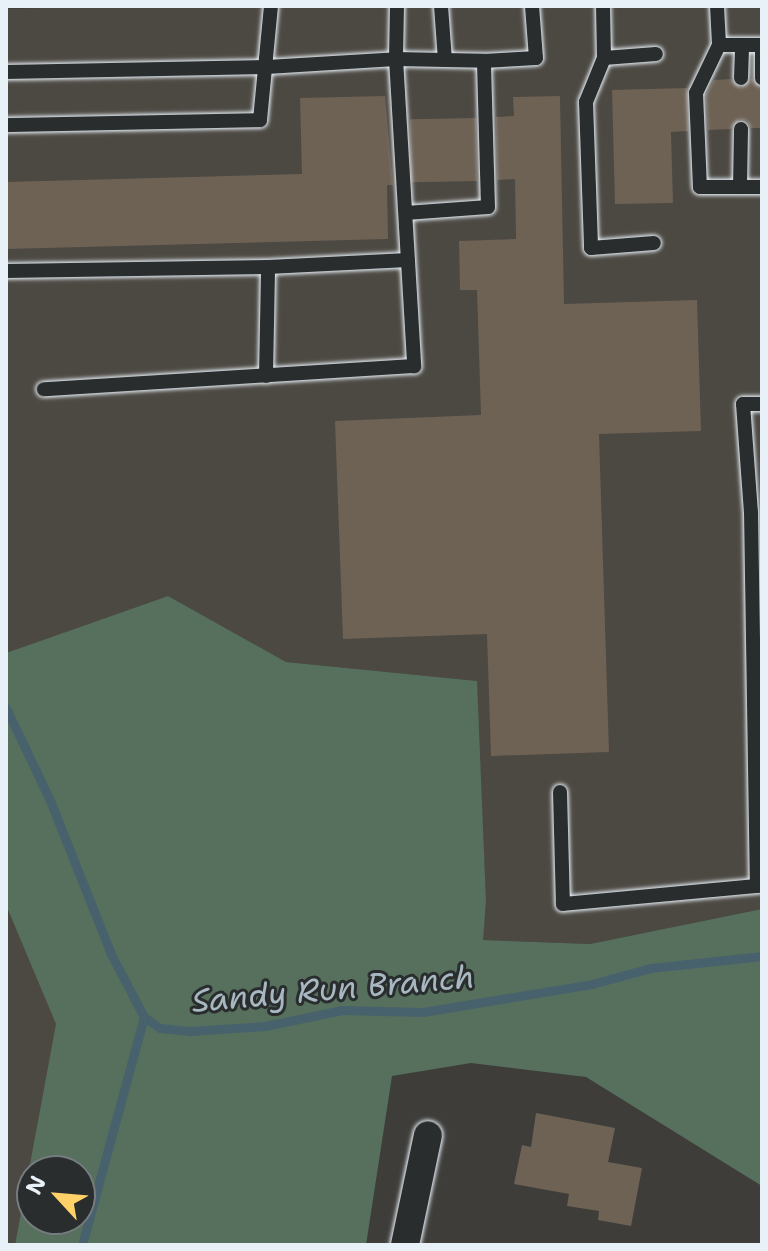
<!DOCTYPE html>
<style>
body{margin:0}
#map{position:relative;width:768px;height:1251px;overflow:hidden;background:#3e3d3a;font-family:"Shantell Sans",sans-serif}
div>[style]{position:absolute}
.built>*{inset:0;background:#4c4842}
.green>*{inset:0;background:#56705d}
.stream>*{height:9px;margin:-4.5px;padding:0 4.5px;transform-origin:4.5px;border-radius:4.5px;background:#47626c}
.building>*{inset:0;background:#6e6255;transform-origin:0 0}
.roads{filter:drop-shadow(0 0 2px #e8f1f8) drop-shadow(0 0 2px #e8f1f8)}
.lane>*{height:14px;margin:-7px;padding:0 7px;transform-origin:7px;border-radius:7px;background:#2a2d2e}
.street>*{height:28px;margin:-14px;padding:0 14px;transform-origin:14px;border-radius:14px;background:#2a2d2e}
span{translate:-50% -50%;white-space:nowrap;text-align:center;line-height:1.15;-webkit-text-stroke:6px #2a2d2e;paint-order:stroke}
.water-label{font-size:32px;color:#a8b8c0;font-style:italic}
.frame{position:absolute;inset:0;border:8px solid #e8f1f8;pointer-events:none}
.north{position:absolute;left:16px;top:1155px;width:80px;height:80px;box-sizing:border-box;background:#2a2d2e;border:2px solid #767b7f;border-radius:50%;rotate:296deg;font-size:22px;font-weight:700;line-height:32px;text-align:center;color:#e8f1f8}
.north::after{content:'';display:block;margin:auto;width:28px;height:36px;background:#ffd166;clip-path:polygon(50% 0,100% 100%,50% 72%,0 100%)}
</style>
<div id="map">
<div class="built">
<div style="clip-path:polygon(114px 6px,762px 6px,762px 909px,590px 944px,482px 940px,486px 901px,476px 681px,286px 662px,168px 596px,6px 653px,6px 9px)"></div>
<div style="clip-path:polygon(6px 905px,57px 1024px,15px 1245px,6px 1245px)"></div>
</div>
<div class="green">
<div style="clip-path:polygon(evenodd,168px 596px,286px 662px,477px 681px,486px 901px,483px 940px,590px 944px,762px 909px,762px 1186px,586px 1077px,471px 1063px,392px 1076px,366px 1245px,15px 1245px,56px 1024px,6px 905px,6px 653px,168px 596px,32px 1171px,80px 1171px,80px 1219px,32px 1219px,32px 1171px)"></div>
</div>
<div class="stream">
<div style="left:6px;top:708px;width:100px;rotate:64.5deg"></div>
<div style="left:49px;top:798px;width:168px;rotate:68.3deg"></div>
<div style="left:111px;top:954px;width:71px;rotate:62.4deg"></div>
<div style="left:144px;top:1017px;width:19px;rotate:35deg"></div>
<div style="left:160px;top:1028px;width:30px;rotate:6deg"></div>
<div style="left:190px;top:1031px;width:75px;rotate:-3.8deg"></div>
<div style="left:265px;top:1026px;width:79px;rotate:-11.7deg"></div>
<div style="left:342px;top:1010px;width:81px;rotate:1.4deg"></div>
<div style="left:423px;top:1012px;width:171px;rotate:-9.4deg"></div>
<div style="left:592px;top:984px;width:60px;rotate:-15.4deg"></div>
<div style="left:650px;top:968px;width:113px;rotate:-6.1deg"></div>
<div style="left:82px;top:1245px;width:236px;rotate:-74.8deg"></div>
</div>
<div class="building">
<div style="clip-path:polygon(752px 78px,762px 88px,762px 128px,751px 128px,747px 121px,740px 119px,731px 129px,708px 130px,706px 95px,714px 80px,731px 79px,741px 88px)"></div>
<div style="clip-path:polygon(687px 88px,688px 131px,671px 132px,673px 203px,615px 204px,612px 90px)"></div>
<div style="clip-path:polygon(385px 96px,393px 185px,387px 185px,388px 239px,6px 249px,6px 182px,302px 174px,300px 98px)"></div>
<div style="clip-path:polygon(560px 96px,564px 304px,697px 300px,701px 431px,599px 434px,609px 752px,491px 756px,487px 634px,343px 639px,335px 421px,481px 415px,477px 290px,460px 290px,459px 241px,516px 239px,515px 179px,497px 180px,496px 117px,514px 116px,513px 97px)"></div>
<div style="left:476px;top:118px;width:63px;height:66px;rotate:89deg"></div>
<div style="clip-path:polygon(536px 1113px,615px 1128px,608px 1162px,642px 1168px,631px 1226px,598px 1220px,599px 1211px,567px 1206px,569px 1194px,514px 1184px,522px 1145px,531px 1147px)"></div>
</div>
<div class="roads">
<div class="lane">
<div style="left:397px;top:6px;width:53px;rotate:91.1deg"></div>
<div style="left:396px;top:59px;width:49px;rotate:1.2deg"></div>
<div style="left:441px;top:6px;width:54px;rotate:85.8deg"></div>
<div style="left:445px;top:60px;width:39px;rotate:1deg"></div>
<div style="left:484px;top:61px;width:52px;rotate:-3.3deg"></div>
<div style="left:536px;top:58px;width:52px;rotate:-94.4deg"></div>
<div style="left:603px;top:6px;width:52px;rotate:88.9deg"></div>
<div style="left:604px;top:58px;width:48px;rotate:112.2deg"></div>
<div style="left:586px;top:102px;width:146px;rotate:88deg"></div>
<div style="left:591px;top:248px;width:63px;rotate:-4.5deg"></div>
<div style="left:717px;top:6px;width:39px;rotate:87deg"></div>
<div style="left:719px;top:45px;width:53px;rotate:115.6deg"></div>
<div style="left:696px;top:93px;width:94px;rotate:87.6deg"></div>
<div style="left:700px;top:187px;width:62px"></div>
<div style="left:719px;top:45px;width:43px"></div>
<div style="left:604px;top:58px;width:52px;rotate:-4.4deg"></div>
<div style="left:6px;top:72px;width:261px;rotate:-1.1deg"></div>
<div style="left:267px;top:67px;width:129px;rotate:-3.5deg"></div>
<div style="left:396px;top:59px;width:308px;rotate:86.6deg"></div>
<div style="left:414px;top:366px;width:371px;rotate:176.4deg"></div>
<div style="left:741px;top:78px;width:33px;rotate:-88deg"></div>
<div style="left:762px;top:78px;width:33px;rotate:-90deg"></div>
<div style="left:6px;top:125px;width:254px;rotate:-1.1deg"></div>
<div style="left:260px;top:120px;width:115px;rotate:-84.5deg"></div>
<div style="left:740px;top:187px;width:58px;rotate:-89deg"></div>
<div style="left:406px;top:213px;width:82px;rotate:-4.2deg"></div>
<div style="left:488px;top:207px;width:146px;rotate:-91.6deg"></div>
<div style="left:6px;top:271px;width:262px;rotate:-0.9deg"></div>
<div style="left:268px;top:267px;width:140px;rotate:-2.9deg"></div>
<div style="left:266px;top:376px;width:109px;rotate:-88.9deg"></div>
<div style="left:762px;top:404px;width:19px;rotate:180deg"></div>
<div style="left:743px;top:404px;width:108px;rotate:85.8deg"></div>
<div style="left:751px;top:512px;width:374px;rotate:89.1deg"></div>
<div style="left:757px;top:886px;width:5px;rotate:-11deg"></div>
<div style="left:560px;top:792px;width:112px;rotate:88.5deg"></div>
<div style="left:563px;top:904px;width:195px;rotate:-5.3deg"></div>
</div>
<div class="street">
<div style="left:405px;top:1245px;width:112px;rotate:-78.2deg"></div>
</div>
</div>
<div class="water-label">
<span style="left:333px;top:989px;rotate:-5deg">Sandy Run Branch</span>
</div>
<div class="frame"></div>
<div class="north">N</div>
</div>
